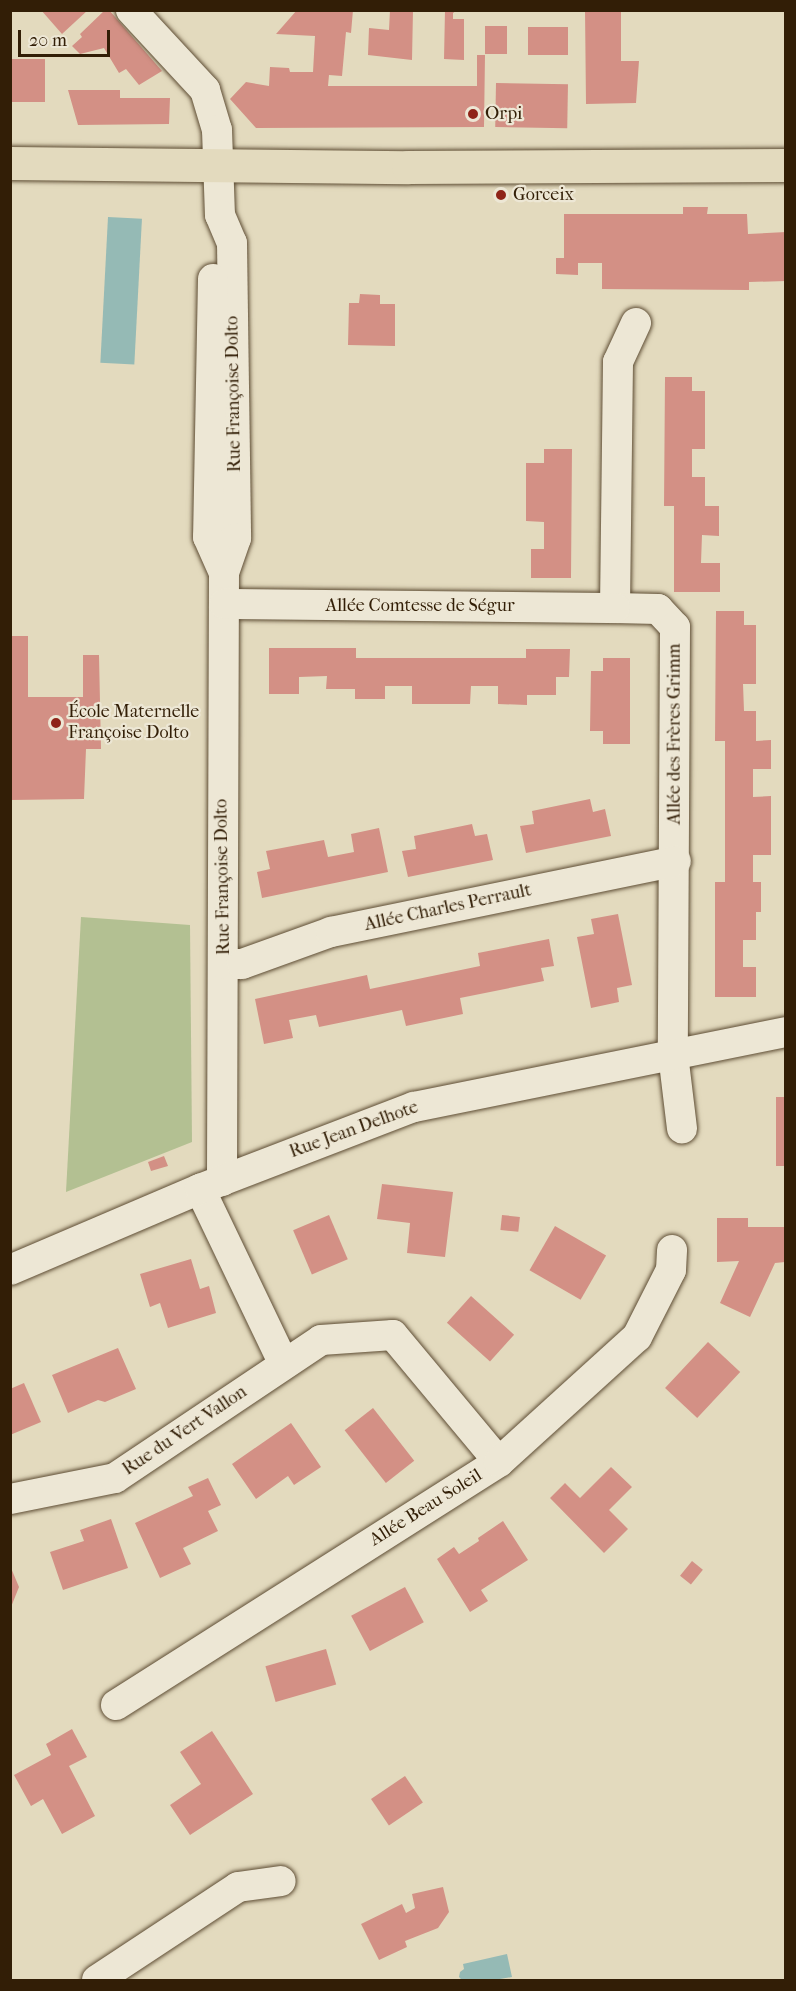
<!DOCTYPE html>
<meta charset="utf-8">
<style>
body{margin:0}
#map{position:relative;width:796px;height:1991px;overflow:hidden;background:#e3dabe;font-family:"IM FELL French Canon",serif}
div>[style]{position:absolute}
.green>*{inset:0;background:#b3c092}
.water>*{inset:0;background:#95bab5;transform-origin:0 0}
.building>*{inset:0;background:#d39085;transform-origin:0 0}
.roads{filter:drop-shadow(0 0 2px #5e4d34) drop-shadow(0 0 2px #5e4d34)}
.street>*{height:30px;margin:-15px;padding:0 15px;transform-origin:15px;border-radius:15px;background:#ede7d5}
.primary>*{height:33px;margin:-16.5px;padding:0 16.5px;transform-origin:16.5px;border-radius:16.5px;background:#e3dabe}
.dots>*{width:16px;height:16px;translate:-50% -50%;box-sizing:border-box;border:3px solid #ede7d5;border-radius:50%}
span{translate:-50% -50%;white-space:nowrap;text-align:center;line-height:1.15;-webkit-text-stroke:4.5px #ede7d5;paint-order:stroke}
.poi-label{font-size:18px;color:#321e06}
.left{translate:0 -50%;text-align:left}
.street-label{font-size:18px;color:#321e06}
.frame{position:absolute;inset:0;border:12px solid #321e06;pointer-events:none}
.scale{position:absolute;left:18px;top:30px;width:92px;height:27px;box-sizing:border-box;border:3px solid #321e06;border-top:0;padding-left:8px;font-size:18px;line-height:21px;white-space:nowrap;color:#321e06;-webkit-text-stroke:4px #ede7d5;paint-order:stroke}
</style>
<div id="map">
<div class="green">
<div style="clip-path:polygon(81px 917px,190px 925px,192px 1142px,66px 1192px)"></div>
</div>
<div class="water">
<div style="left:108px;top:217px;width:34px;height:146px;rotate:3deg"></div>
<div style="clip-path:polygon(507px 1954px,512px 1977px,494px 1980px,462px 1980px,459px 1977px,460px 1972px,464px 1969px,463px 1964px)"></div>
</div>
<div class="building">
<div style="clip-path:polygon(41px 10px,88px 10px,62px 34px)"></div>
<div style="clip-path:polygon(105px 10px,109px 10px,162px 71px,139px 85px,126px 69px,119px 73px,104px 48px,80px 54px,72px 46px,82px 37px,80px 34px)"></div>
<div style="clip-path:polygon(297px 10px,353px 10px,351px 33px,346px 32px,342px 76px,329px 75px,328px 86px,477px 86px,477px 55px,485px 55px,484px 127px,256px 128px,230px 99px,246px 82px,269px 86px,270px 67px,289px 68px,290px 72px,313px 72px,315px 36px,276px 34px)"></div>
<div style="clip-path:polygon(390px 10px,413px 10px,412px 60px,368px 55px,369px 28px,389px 30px)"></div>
<div style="clip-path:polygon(445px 10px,457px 10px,453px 13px,453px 19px,464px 19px,464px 60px,444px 59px)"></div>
<div style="clip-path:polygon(585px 10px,621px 10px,621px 61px,639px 61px,636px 103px,586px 104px)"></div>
<div style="left:485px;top:26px;width:22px;height:28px"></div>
<div style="left:528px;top:27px;width:40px;height:28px"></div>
<div style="left:10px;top:59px;width:35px;height:43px"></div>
<div style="left:496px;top:83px;width:72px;height:44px;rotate:1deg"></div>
<div style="clip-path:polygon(68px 90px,120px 90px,120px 98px,170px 98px,169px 124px,78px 125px)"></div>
<div style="clip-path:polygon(683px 207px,708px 207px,707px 214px,747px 214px,748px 234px,786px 232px,786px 281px,749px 282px,749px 290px,602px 289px,602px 263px,578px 263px,578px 275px,556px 274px,556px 258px,564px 258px,564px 214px,683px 214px)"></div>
<div style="clip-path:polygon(360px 294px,380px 295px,380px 304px,395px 304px,395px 346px,348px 345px,349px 303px,359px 303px)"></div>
<div style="clip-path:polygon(665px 377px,692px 377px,692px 391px,705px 391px,705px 449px,692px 449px,692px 477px,705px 477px,705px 506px,719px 506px,719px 536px,702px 535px,701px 563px,720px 563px,720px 592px,674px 592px,674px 506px,664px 506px)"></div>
<div style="clip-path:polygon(544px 449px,572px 449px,571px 578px,531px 578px,531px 549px,544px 549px,544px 522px,526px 521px,526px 463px,544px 463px)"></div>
<div style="clip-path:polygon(716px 611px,744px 611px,744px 625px,756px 625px,756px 684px,743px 684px,744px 711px,756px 711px,756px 741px,771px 740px,771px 769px,753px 769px,753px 797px,771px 796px,771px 855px,753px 855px,753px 882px,761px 882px,761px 912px,756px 912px,756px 940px,743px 940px,743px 967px,756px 967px,756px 997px,715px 997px,715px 882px,725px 882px,725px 741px,715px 741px)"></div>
<div style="clip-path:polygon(10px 636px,28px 636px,28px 697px,83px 697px,83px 655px,99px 655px,101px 749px,86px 749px,84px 799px,10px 800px)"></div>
<div style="clip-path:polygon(269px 648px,356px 648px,356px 658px,526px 658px,526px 649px,570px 649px,569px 677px,556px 677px,556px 695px,527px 695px,527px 705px,498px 704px,498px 686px,471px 686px,470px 704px,412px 704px,412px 686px,385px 686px,385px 699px,355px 699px,355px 689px,326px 689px,327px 676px,299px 677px,299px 694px,269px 694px)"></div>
<div style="clip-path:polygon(603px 658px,630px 658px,630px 744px,603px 744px,603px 731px,590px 731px,591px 671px,603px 671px)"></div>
<div style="clip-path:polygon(590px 799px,593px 812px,605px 809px,611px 836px,526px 853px,520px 826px,534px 824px,532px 811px)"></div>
<div style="clip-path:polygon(472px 824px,475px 836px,487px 834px,493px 860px,408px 877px,402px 851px,416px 849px,414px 836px)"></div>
<div style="clip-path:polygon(379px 828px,388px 872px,262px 898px,257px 872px,270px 869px,266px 851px,324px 840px,328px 857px,354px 852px,351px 834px)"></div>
<div style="clip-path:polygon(618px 914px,632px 985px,617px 988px,619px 1002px,591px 1008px,577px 937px,594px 934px,591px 919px)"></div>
<div style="clip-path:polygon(549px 939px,554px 966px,541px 968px,544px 981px,460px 998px,463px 1014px,406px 1026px,402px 1010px,319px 1027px,316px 1015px,289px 1020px,293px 1038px,264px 1044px,255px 999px,367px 975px,370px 989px,480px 966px,478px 953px)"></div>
<div style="left:776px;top:1097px;width:10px;height:69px"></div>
<div style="clip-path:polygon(164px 1156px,168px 1166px,151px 1171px,148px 1162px)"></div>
<div style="clip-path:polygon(382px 1184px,453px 1192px,445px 1257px,407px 1253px,410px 1223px,377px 1219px)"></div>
<div style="left:329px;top:1215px;width:48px;height:39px;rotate:67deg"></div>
<div style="left:502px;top:1215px;width:18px;height:15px;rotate:6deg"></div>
<div style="clip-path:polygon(717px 1218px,748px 1218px,748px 1227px,785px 1227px,785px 1262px,775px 1263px,750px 1317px,720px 1303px,739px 1261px,717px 1262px)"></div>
<div style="left:555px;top:1226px;width:59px;height:51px;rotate:30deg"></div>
<div style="clip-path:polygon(191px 1259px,200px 1289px,209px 1286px,216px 1313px,168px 1328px,160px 1303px,150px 1307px,140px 1274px)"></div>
<div style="left:471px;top:1296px;width:58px;height:36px;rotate:42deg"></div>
<div style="left:708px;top:1342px;width:44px;height:63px;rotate:43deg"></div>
<div style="clip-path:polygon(118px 1348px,136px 1389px,105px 1402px,98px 1400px,68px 1413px,52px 1375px)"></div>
<div style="clip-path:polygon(24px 1383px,41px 1422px,10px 1435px,10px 1389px)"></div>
<div style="left:373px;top:1408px;width:67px;height:36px;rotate:52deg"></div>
<div style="clip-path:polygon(291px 1423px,321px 1467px,294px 1485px,288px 1476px,256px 1499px,232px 1464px)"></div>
<div style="clip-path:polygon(611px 1467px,632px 1487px,609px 1510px,628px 1529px,604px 1553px,550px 1498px,565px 1483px,580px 1498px)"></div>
<div style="clip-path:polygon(208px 1478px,221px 1505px,208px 1511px,218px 1531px,183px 1548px,191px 1564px,160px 1578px,135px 1523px,193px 1496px,188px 1487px)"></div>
<div style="clip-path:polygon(111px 1519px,128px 1568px,63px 1590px,50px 1552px,84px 1541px,80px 1530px)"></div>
<div style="clip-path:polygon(503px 1521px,528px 1560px,481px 1590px,488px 1601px,470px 1612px,437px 1559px,454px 1547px,459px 1554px,479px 1541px,478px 1538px)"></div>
<div style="left:692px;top:1561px;width:14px;height:19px;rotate:39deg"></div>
<div style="clip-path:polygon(11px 1568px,19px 1587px,11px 1607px)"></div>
<div style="left:405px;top:1587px;width:40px;height:61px;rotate:62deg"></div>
<div style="left:326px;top:1649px;width:37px;height:63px;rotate:74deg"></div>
<div style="clip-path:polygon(72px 1729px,87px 1757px,69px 1766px,95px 1816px,62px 1834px,43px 1799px,31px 1806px,14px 1775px,51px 1755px,46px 1744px)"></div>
<div style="clip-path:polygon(212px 1731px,253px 1794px,190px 1835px,170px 1805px,201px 1784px,180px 1752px)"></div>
<div style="left:405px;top:1776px;width:32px;height:41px;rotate:56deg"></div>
<div style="clip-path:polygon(443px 1887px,449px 1912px,438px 1928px,405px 1941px,407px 1947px,379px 1960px,361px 1924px,402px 1904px,406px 1913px,415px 1908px,412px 1894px)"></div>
</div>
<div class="roads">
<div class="street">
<div style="left:131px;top:10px;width:109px;rotate:47.2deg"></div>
<div style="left:205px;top:90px;width:42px;rotate:73.3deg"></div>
<div style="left:217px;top:130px;width:85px;rotate:88deg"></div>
<div style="left:220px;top:215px;width:30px;rotate:67deg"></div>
<div style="left:232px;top:243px;width:295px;rotate:89.2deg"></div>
<div style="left:236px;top:538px;width:37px;rotate:109deg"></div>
<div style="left:224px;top:573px;width:608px;rotate:90.19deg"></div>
<div style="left:213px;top:279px;width:258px;rotate:91.1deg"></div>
<div style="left:208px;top:537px;width:39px;rotate:66deg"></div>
<div style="left:636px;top:323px;width:43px;rotate:114.8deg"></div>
<div style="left:618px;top:362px;width:246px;rotate:90.7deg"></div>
<div style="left:615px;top:608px;width:43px;rotate:1.3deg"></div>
<div style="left:658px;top:609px;width:25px;rotate:47deg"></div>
<div style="left:675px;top:627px;width:427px;rotate:90.3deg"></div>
<div style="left:673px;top:1054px;width:75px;rotate:83.1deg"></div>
<div style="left:224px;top:604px;width:391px;rotate:0.6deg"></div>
<div style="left:224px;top:964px;width:18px"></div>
<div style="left:242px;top:964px;width:95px;rotate:-19.8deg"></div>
<div style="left:331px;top:932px;width:352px;rotate:-11.6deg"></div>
<div style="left:200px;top:1189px;width:194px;rotate:64.4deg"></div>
<div style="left:10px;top:1270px;width:207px;rotate:-23.1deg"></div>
<div style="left:200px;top:1189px;width:229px;rotate:-21deg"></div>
<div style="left:414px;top:1107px;width:379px;rotate:-11.4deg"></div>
<div style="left:10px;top:1499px;width:107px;rotate:-11.3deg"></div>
<div style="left:115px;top:1478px;width:248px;rotate:-33.8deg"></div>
<div style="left:321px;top:1340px;width:72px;rotate:-4deg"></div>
<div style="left:393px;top:1335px;width:165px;rotate:50.2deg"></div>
<div style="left:116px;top:1705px;width:454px;rotate:-32.4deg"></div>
<div style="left:499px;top:1462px;width:186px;rotate:-42.2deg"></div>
<div style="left:637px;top:1337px;width:75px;rotate:-63.1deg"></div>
<div style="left:671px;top:1270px;width:20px;rotate:-87deg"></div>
<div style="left:97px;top:1980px;width:169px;rotate:-33.4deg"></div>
<div style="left:238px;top:1887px;width:43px;rotate:-7.9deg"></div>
</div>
<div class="primary">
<div style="left:10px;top:163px;width:398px;rotate:0.6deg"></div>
<div style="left:408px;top:167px;width:378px;rotate:-0.3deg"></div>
</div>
</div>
<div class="dots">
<div style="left:473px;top:114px;background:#8f2418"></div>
<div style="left:501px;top:195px;background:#8f2418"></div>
<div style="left:56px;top:723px;background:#8f2418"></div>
</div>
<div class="poi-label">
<span class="left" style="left:485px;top:114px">Orpi</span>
<span class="left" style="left:513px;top:195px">Gorceix</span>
<span class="left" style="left:68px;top:723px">École Maternelle<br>Françoise Dolto</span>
</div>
<div class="street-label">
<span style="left:234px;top:394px;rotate:-91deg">Rue Françoise Dolto</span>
<span style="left:420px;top:606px">Allée Comtesse de Ségur</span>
<span style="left:675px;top:734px;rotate:-90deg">Allée des Frères Grimm</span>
<span style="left:223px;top:877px;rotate:-91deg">Rue Françoise Dolto</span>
<span style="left:448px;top:908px;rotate:-12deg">Allée Charles Perrault</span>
<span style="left:354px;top:1130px;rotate:-20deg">Rue Jean Delhote</span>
<span style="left:185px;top:1431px;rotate:-34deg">Rue du Vert Vallon</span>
<span style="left:426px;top:1508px;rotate:-32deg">Allée Beau Soleil</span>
</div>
<div class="frame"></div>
<div class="scale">20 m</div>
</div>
